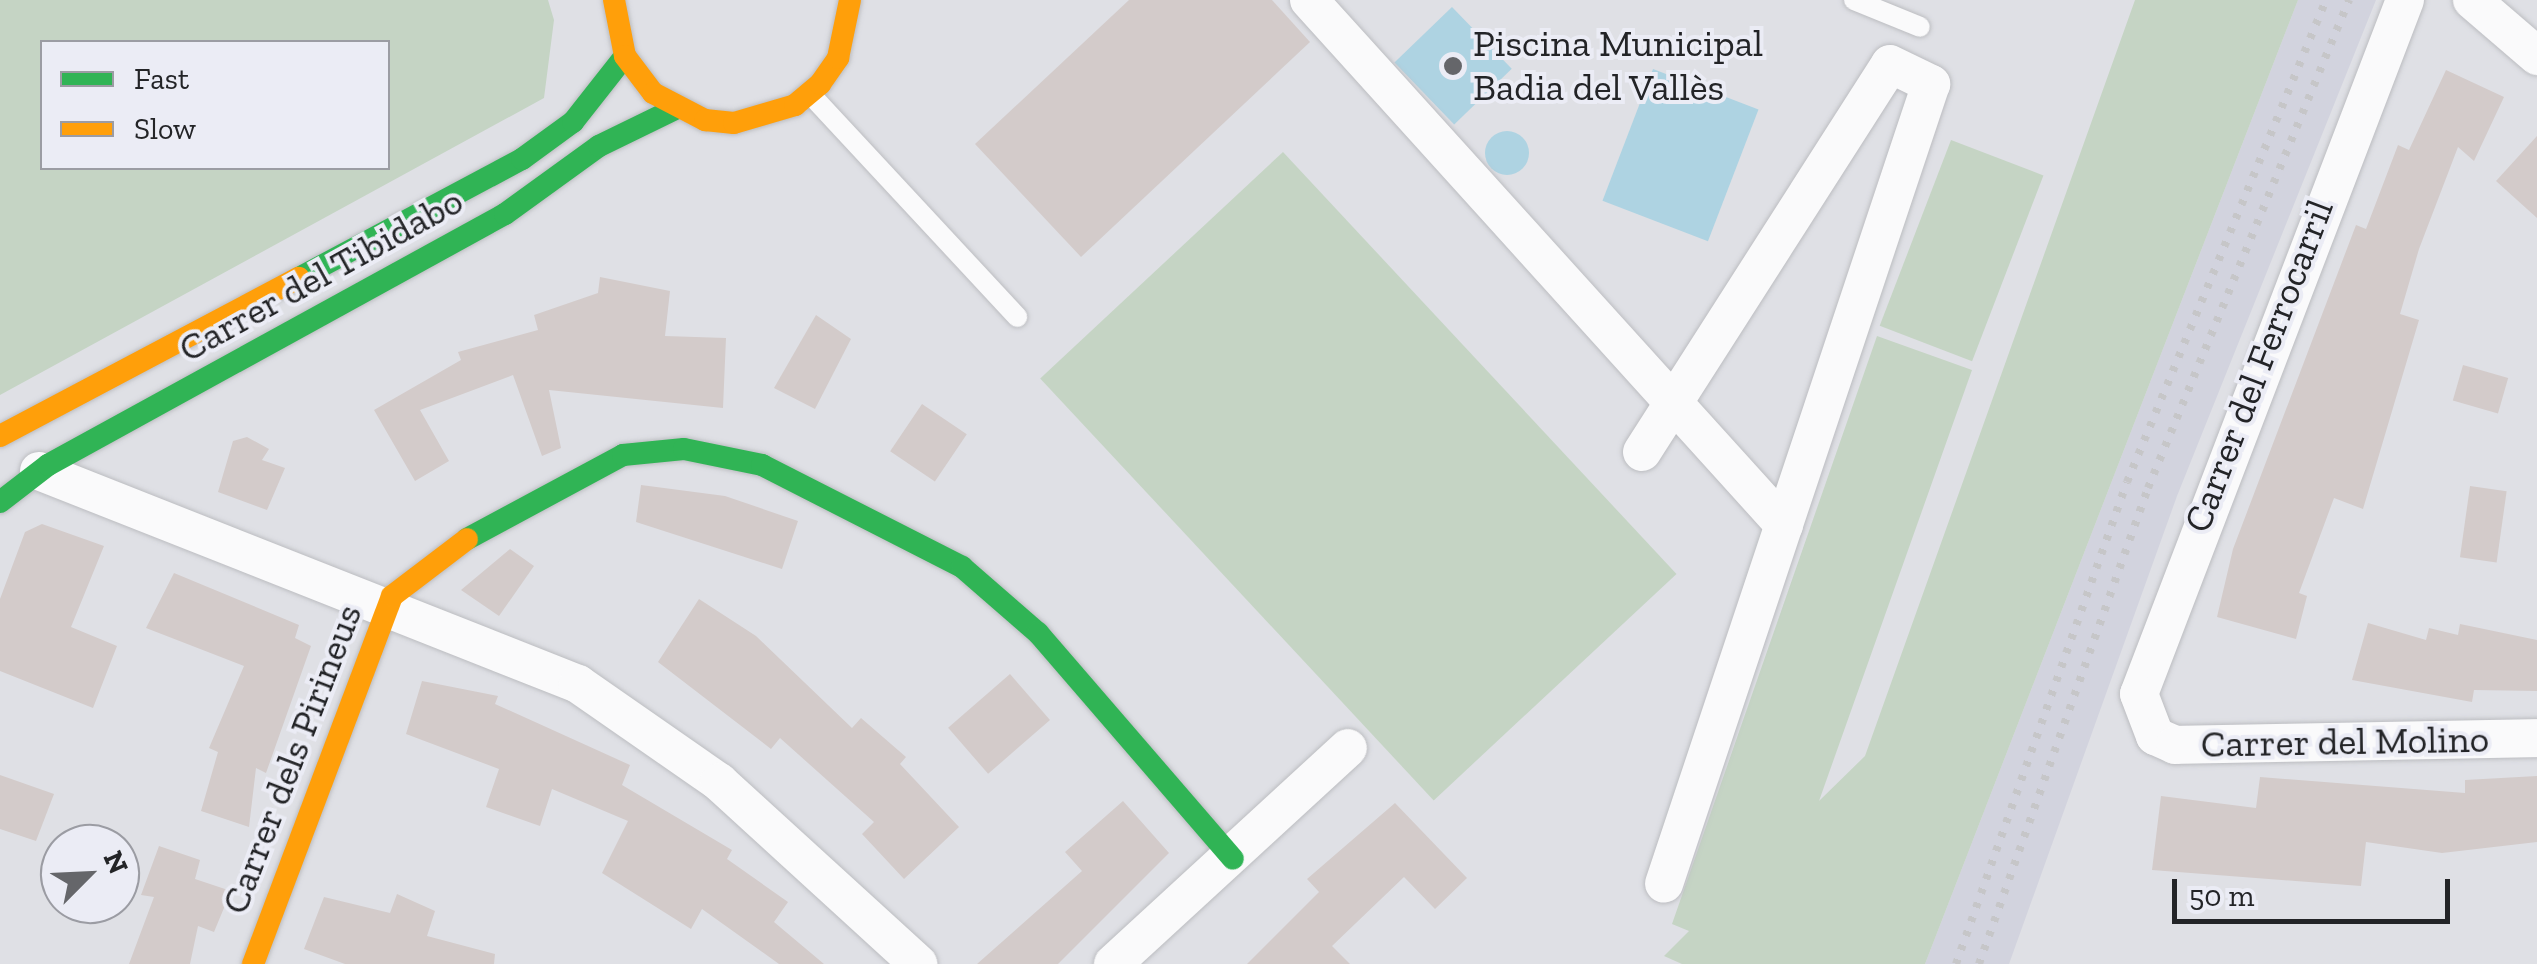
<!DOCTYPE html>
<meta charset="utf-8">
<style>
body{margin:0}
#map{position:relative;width:2537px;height:964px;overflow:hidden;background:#dfe0e5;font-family:"Zilla Slab",serif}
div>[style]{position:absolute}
.built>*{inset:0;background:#d2d3de}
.green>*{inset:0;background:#c5d4c4;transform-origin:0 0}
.water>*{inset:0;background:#aed3e2;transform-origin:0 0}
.round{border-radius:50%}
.building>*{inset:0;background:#d3cbca;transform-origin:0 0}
.roads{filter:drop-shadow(0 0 2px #bcbdc1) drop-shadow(0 0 2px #bcbdc1)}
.lane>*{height:20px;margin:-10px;padding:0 10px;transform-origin:10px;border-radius:10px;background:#fafafb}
.street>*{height:38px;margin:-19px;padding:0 19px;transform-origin:19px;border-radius:19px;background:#fafafb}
.fast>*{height:22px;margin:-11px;padding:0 11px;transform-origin:11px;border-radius:11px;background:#30b455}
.slow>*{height:22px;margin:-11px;padding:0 11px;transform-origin:11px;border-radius:11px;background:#ff9f0a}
.rail>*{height:8px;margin-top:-4px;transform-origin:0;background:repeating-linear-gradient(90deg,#c6c6c8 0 5px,transparent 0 15px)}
.dots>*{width:28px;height:28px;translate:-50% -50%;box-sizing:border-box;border:5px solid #ebecf5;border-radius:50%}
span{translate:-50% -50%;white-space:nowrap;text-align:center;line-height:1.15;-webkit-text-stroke:8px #ebecf5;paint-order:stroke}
.poi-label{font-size:38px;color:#232427}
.left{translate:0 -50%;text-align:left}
.street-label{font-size:38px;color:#232427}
.legend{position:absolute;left:40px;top:40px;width:350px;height:130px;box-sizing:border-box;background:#ebecf5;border:2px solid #9b9ca3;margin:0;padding:12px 18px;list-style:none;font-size:30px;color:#232427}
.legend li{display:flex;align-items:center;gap:20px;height:50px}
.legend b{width:50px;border:2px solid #9b9ca3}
.north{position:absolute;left:40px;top:824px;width:100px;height:100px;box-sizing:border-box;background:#ebecf5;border:2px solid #9b9ca3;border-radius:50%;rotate:66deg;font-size:28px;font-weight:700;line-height:40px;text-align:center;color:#232427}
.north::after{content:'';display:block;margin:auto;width:35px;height:45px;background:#65666a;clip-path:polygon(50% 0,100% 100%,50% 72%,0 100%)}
.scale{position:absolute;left:2172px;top:879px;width:278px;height:45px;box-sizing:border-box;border:5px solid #232427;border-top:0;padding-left:12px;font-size:30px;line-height:35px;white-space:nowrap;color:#232427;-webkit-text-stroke:8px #ebecf5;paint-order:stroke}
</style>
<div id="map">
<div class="built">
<div style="clip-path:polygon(2298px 0,2376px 0,2177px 496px,2009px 964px,1925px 964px)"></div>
</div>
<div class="green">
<div style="clip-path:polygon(evenodd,0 0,548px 0,554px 20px,544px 98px,0 395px,0 0,388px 42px,388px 168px,42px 168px,42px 42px,388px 42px)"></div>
<div style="clip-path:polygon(2135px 0,2298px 0,1925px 964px,1682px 964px,1664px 956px,1689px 931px,1672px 924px,1877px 336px,1972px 370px,1819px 801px,1865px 756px)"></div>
<div style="left:1951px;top:140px;width:99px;height:199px;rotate:21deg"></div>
<div style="left:1283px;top:152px;width:577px;height:332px;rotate:47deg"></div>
</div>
<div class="water">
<div style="left:1452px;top:7px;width:86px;height:80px;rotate:46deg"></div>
<div style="left:1653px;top:69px;width:113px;height:141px;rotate:21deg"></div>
<div class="round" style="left:1485px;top:131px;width:44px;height:44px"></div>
</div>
<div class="building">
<div style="clip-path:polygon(1129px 0,1272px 0,1310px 42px,1081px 257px,975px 144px)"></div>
<div style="clip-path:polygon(2446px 70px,2504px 97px,2474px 161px,2458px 147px,2419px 249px,2400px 314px,2419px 320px,2363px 509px,2334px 498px,2299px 593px,2307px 596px,2296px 639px,2217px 617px,2233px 549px,2356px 225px,2366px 229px,2398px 145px,2409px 150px)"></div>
<div style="clip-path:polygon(2537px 136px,2537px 218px,2496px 181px)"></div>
<div style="clip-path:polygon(600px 277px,670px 291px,665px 336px,726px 338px,723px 408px,549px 390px,561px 448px,542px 456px,513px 375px,420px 410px,449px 461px,415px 481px,374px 410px,461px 360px,458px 352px,538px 330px,534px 315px,598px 293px)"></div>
<div style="clip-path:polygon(816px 315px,851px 339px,815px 409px,774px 388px)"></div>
<div style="left:2463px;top:365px;width:47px;height:37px;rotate:16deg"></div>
<div style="left:922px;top:404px;width:54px;height:57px;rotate:34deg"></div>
<div style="clip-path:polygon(247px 437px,269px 449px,262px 460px,285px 468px,267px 510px,218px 492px,233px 441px)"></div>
<div style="clip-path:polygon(641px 485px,725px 496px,798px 521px,782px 569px,636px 522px)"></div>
<div style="left:2470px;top:486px;width:37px;height:72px;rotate:8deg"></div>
<div style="clip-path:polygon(42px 524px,104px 546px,71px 627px,117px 646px,93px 708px,0 671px,0 599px,25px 532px)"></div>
<div style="clip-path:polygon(510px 549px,534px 566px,499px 616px,461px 590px)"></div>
<div style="clip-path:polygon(174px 573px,299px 625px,295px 638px,311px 646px,266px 773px,256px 768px,249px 827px,201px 811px,218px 752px,209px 748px,244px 666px,146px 628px)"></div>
<div style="clip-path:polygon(699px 599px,756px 636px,852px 728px,861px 718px,906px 757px,900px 764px,959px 827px,904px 879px,862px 834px,874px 822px,780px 738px,771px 749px,658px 662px)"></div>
<div style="clip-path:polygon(2368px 623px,2426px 640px,2429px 628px,2458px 635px,2460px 624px,2537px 640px,2537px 691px,2474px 690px,2472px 702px,2352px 680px)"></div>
<div style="left:1010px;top:674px;width:61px;height:82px;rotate:49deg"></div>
<div style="clip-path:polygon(422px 681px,498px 696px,495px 704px,630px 765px,622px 785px,732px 850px,727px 859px,788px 902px,774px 922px,824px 964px,779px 964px,702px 909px,691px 929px,602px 873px,628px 821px,552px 789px,540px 826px,486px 807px,499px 769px,406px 734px)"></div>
<div style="clip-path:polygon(0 775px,54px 794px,36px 841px,0 829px)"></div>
<div style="clip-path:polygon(2537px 776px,2537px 842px,2442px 853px,2366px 842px,2361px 886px,2152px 870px,2161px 796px,2256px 808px,2260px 777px,2465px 793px,2465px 780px)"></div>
<div style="clip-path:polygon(1123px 801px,1169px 853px,1058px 964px,977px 964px,1082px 871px,1065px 852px)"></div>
<div style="clip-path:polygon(1395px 803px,1467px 878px,1435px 909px,1404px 877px,1332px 946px,1350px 964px,1247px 964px,1319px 892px,1307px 879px)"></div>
<div style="clip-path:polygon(159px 846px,200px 860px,195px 879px,231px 891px,214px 932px,198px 926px,190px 964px,129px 964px,154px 897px,141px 895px)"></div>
<div style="clip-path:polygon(397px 894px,435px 911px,427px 936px,495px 954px,494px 964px,345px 964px,304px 949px,324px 897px,390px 913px)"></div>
</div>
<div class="roads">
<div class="lane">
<div style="left:1854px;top:0;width:71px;rotate:22.2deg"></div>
<div style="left:811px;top:95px;width:303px;rotate:47.1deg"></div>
</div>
<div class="street">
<div style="left:1309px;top:0;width:708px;rotate:47.86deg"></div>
<div style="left:2405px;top:0;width:743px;rotate:110.97deg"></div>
<div style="left:2139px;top:694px;width:45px;rotate:69.1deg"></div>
<div style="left:2155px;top:736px;width:22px;rotate:24deg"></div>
<div style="left:2175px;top:745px;width:362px;rotate:-1.1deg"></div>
<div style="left:2472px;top:0;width:86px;rotate:40.7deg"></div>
<div style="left:1642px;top:452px;width:460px;rotate:-57.4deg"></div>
<div style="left:1890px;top:64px;width:46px;rotate:26deg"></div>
<div style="left:1931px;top:84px;width:843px;rotate:108.46deg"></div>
<div style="left:39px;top:471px;width:580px;rotate:21.56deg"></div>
<div style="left:578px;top:684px;width:172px;rotate:34.8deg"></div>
<div style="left:719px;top:782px;width:270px;rotate:42.4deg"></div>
<div style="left:1113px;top:964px;width:319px;rotate:-42.6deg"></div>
</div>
<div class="fast">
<div style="left:299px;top:278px;width:253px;rotate:-28.1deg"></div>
<div style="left:522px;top:159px;width:63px;rotate:-36deg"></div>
<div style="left:573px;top:122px;width:84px;rotate:-51.8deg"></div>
<div style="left:0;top:502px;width:61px;rotate:-37.6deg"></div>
<div style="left:48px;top:465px;width:521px;rotate:-28.78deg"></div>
<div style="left:505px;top:214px;width:116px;rotate:-35.9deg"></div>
<div style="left:599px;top:146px;width:85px;rotate:-26deg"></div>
<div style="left:467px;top:539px;width:177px;rotate:-28.3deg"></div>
<div style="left:623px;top:455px;width:61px;rotate:-5.6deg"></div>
<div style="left:684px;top:449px;width:80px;rotate:11.6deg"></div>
<div style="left:762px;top:465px;width:225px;rotate:27deg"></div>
<div style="left:962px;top:567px;width:101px;rotate:41deg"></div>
<div style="left:1038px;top:633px;width:298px;rotate:49.2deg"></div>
</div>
<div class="slow">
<div style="left:614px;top:0;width:57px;rotate:78.9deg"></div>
<div style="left:625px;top:56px;width:46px;rotate:52.9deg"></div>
<div style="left:653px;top:93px;width:59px;rotate:27.4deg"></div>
<div style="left:705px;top:120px;width:29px;rotate:6deg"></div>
<div style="left:734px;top:123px;width:64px;rotate:-16.4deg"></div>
<div style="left:795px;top:105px;width:33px;rotate:-40deg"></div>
<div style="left:820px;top:84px;width:32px;rotate:-55deg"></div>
<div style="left:838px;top:58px;width:59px;rotate:-78.3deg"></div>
<div style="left:0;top:436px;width:338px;rotate:-27.9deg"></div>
<div style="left:253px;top:964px;width:393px;rotate:-69.3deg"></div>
<div style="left:392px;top:596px;width:94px;rotate:-37.2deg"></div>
</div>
</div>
<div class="rail">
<div style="left:1956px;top:964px;width:511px;rotate:-70.47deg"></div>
<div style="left:2127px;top:482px;width:521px;rotate:-67.57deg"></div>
<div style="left:1979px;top:964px;width:505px;rotate:-70.45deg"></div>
<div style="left:2148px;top:488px;width:528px;rotate:-67.61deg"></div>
</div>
<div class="dots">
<div style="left:1453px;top:66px;background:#65666a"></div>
</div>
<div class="poi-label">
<span class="left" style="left:1473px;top:66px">Piscina Municipal<br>Badia del Vallès</span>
</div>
<div class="street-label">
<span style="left:321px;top:275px;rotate:-29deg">Carrer del Tibidabo</span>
<span style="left:2259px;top:366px;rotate:-69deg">Carrer del Ferrocarril</span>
<span style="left:2345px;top:742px;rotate:-1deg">Carrer del Molino</span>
<span style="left:292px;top:759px;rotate:-69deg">Carrer dels Pirineus</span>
</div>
<ul class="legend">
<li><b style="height:12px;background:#30b455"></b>Fast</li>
<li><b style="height:12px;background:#ff9f0a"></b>Slow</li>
</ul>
<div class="north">N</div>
<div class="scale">50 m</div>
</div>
